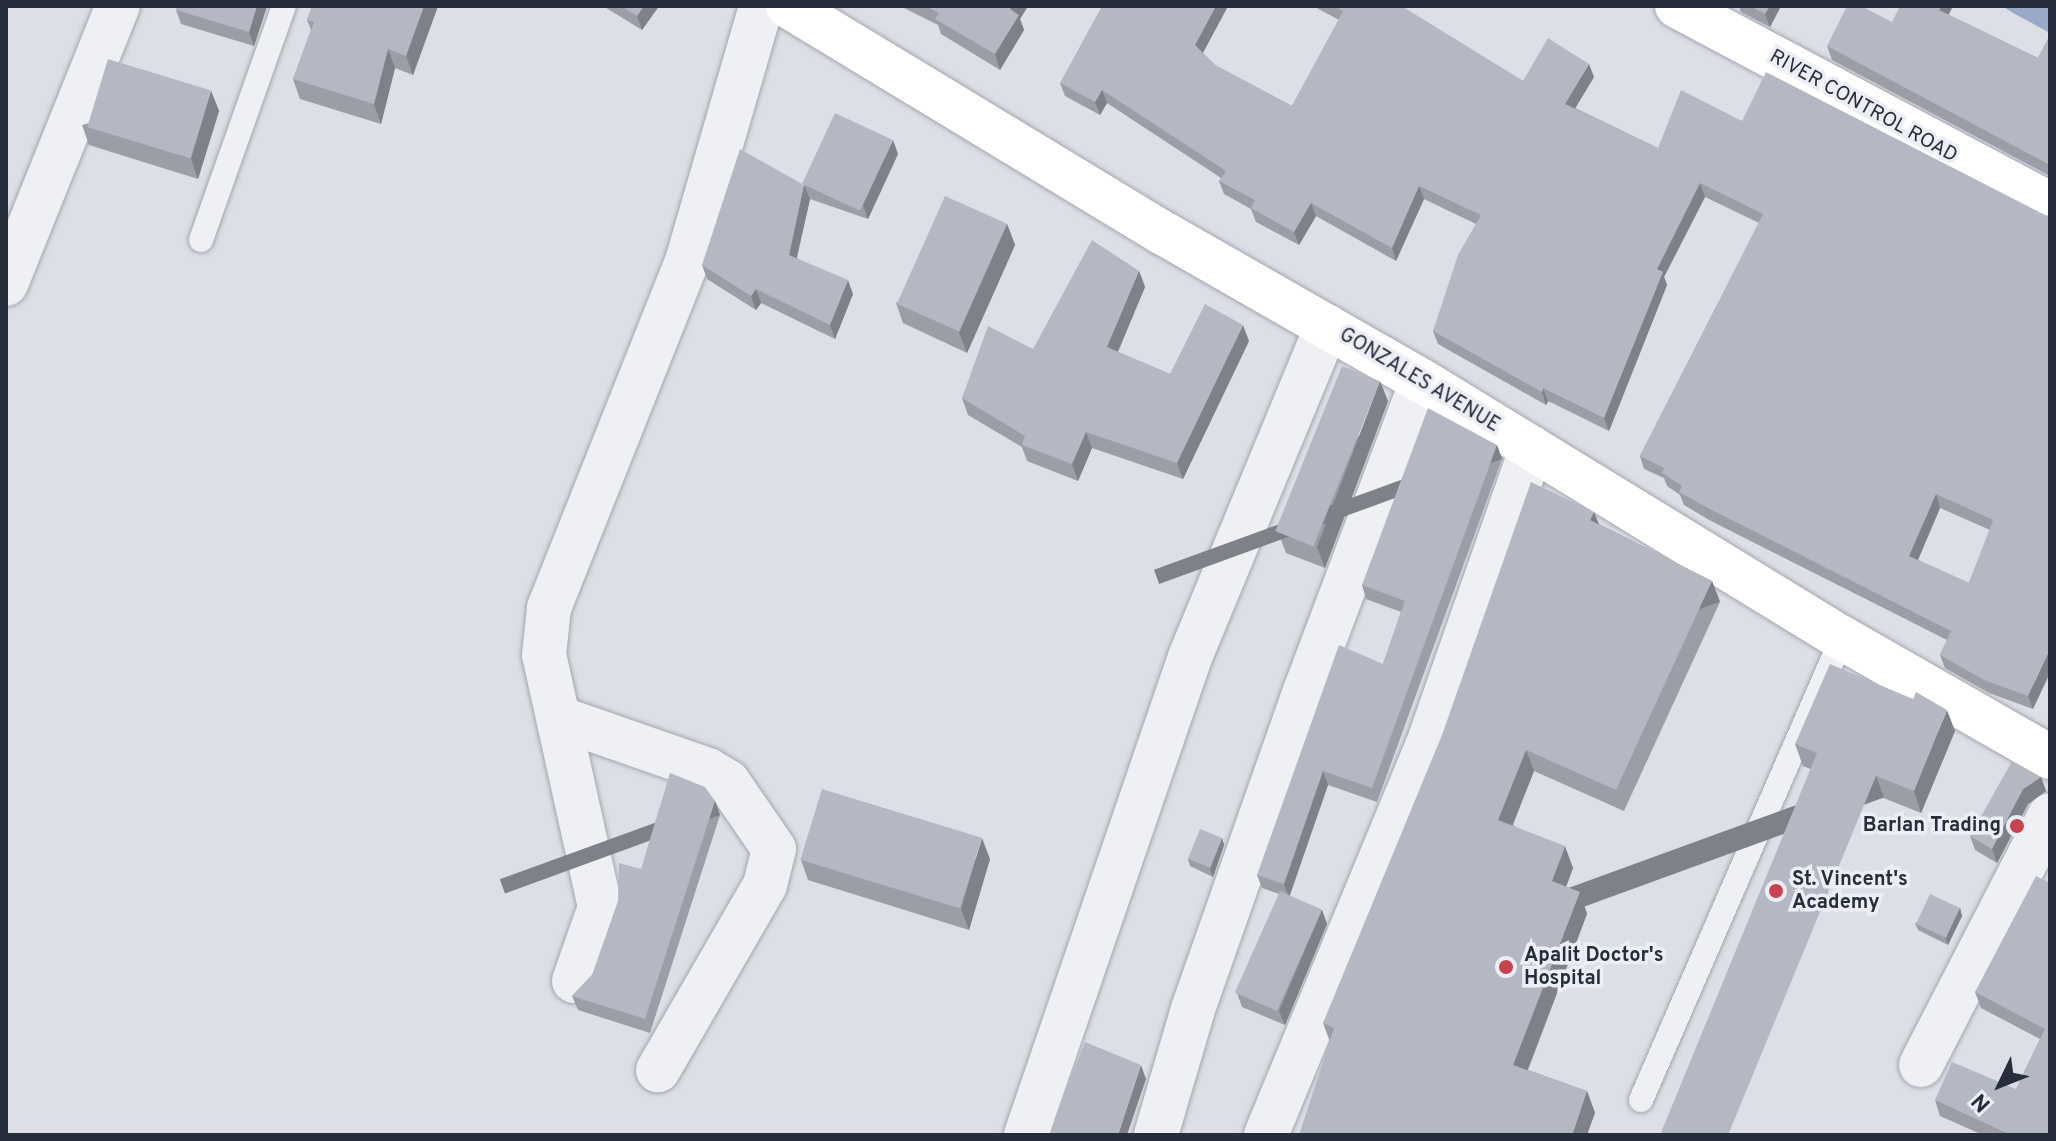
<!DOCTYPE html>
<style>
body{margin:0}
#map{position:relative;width:2056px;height:1141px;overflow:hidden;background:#dcdfe6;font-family:Overpass,sans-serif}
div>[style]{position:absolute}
.water>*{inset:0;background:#98aac5}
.roads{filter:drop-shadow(0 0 2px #a2a6af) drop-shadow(0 0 2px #a2a6af)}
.lane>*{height:24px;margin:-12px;padding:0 12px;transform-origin:12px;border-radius:12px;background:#eff0f4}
.street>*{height:44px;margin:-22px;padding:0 22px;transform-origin:22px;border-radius:22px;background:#eff0f4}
.secondary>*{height:44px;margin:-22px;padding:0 22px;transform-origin:22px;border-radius:22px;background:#fff}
.wall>*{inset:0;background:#9b9ea7}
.shaded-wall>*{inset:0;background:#7e8188;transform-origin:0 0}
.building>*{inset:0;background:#b4b8c2;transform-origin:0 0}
.dots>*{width:22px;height:22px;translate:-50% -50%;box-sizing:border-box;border:4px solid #ebeef4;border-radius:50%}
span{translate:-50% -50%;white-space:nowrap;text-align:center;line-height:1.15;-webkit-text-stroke:7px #ebeef4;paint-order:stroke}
.street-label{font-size:20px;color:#262d3b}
.poi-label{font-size:20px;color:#262d3b;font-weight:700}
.right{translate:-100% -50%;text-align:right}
.left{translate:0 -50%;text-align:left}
.frame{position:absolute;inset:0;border:8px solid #262d3b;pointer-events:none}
.north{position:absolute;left:1960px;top:1045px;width:80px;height:80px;-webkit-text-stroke:6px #ebeef4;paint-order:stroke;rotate:227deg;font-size:22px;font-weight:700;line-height:32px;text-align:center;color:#262d3b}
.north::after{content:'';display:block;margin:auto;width:28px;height:36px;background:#262d3b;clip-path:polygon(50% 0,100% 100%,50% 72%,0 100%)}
</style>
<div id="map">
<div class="water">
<div style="clip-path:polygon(2002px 6px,2050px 6px,2050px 33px,2013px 13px)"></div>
</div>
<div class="roads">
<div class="lane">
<div style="left:201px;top:240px;width:248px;rotate:-70.5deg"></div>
<div style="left:1641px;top:1100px;width:504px;rotate:-66.49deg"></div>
</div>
<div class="street">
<div style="left:6px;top:284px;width:300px;rotate:-68.1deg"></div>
<div style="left:559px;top:718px;width:158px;rotate:19.2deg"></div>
<div style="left:708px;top:770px;width:23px;rotate:31deg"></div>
<div style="left:728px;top:782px;width:81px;rotate:55.5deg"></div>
<div style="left:774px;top:849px;width:37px;rotate:104deg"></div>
<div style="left:765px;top:885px;width:214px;rotate:120deg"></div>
<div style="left:574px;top:981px;width:78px;rotate:-70.6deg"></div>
<div style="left:600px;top:907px;width:258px;rotate:-102.5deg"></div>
<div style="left:544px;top:655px;width:47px;rotate:-83.9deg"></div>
<div style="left:549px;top:608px;width:377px;rotate:-68.3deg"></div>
<div style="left:688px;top:258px;width:262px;rotate:-73.8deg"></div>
<div style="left:1921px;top:1065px;width:281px;rotate:-62.7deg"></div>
<div style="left:1026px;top:1135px;width:505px;rotate:-71.06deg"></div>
<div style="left:1190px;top:657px;width:358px;rotate:-67.5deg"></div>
<div style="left:1156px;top:1135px;width:131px;rotate:-73.6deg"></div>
<div style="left:1193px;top:1009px;width:337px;rotate:-70.6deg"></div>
<div style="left:1305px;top:691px;width:331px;rotate:-69.3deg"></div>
<div style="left:1266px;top:1135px;width:420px;rotate:-67.5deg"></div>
<div style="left:1427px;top:747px;width:317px;rotate:-70.7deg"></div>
</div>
<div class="secondary">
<div style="left:788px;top:6px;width:441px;rotate:31.2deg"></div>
<div style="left:1165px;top:234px;width:296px;rotate:29.8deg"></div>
<div style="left:1422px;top:381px;width:492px;rotate:31.5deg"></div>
<div style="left:1842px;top:638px;width:240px;rotate:29.8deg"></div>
<div style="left:1677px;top:6px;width:422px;rotate:28deg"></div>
</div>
</div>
<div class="wall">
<div style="clip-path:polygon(177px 6px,267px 6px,254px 46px,181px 24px,176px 10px)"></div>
<div style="clip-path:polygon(312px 6px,438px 6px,413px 75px,395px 68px,381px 124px,300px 99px,293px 79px,311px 30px,307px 20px)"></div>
<div style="clip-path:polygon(603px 6px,659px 6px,642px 30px)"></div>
<div style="clip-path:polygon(900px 6px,1028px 6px,1020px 19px,1024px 30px,1000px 70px,941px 34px,938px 25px)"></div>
<div style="clip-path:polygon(evenodd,1151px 6px,1228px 6px,1203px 53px,1215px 65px,1292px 106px,1339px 20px,1313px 6px,1401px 6px,1523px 81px,1594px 77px,1575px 108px,1658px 148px,1742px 121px,2047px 216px,2033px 709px,1989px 693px,1945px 668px,1940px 655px,1947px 640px,1711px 521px,1684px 505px,1680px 495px,1667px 486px,1664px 478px,1644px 469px,1640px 456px,1759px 223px,1705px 197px,1664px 277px,1667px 285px,1609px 431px,1548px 401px,1546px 405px,1438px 344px,1433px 331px,1476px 224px,1424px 199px,1396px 261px,1316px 216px,1299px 245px,1256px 222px,1251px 209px,1224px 194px,1219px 181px,1221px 178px,1107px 103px,1100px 115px,1065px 96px,1060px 83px,1151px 6px,1940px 508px,1990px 530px,1969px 583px,1918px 560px,1940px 508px)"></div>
<div style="clip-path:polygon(1739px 6px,1781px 6px,1770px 27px,1741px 12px)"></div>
<div style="clip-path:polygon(1949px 15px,2038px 58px,2050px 35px,2050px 176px,1832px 60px,1827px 46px,1892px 22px)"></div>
<div style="clip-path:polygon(211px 91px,219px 111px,198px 179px,89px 145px,82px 125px)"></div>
<div style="clip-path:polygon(898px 154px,868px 219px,810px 199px,797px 258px,853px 294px,835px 339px,761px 303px,756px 310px,707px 279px,702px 265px,804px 185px)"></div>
<div style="clip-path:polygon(1007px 224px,1015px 245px,967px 353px,903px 323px,896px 303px)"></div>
<div style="clip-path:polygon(1139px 271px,1145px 287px,1118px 352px,1170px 374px,1249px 341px,1183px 479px,1092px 448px,1078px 481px,1027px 461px,1022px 447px,968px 415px,962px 398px,1033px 349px)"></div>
<div style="clip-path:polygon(1388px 401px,1325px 568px,1286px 553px,1278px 532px)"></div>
<div style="clip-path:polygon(1497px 445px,1502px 459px,1377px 802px,1328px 785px,1289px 896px,1322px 910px,1327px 924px,1285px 1025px,1242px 1007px,1237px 993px,1279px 894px,1262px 888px,1257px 875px,1383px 664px,1401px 612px,1366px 599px,1362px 585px)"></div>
<div style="clip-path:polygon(1594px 512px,1599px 524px,1712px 581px,1720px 602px,1624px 811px,1534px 771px,1513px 825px,1573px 868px,1566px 887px,1580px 892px,1587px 914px,1528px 1070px,1587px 1091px,1595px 1113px,1330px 1042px,1323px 1023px)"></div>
<div style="clip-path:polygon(1955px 731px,1921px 813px,1803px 766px,1795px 744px)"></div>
<div style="clip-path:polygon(2041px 777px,2046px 791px,2028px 804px,1997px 863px,1975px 850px,1970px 836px)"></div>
<div style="clip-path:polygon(715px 801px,720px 815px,650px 1033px,578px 1010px,572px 996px,592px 975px,641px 869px)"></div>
<div style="clip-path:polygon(1222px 838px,1224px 845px,1213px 877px,1190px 866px,1188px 859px)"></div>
<div style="clip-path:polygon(990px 859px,969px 930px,808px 880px,801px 860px)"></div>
<div style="clip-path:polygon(2050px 883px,2050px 1135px,1983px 1135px,1940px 1116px,1935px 1100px,2016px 1089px,2040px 1039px,1981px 1008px,1975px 992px)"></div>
<div style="clip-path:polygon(1960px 908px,1962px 916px,1948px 945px,1918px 930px,1915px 923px)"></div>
</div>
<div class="shaded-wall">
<div style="clip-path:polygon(257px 6px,267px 6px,254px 46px,249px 32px)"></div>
<div style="clip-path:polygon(424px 6px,438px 6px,413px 75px,406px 56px)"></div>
<div style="clip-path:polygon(644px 6px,659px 6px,642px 30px,637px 16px)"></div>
<div style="clip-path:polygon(1012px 6px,1028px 6px,1020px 19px,1024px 30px,1000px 70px,995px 54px)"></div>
<div style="clip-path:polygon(1216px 6px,1228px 6px,1200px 58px,1195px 45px)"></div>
<div style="clip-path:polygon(1770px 6px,1781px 6px,1770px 27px,1765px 14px)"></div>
<div style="clip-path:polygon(1942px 6px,1953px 6px,1944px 24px,1939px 10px)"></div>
<div style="clip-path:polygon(388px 49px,395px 68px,381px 124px,374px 104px)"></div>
<div style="clip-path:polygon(1589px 64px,1594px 77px,1570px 117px,1565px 104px)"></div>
<div style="clip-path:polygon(1102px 90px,1107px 103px,1100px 115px,1095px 102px)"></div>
<div style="clip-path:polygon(211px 91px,219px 111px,198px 179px,191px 159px)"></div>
<div style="clip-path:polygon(893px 140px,898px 154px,868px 219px,863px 205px)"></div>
<div style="clip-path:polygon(1700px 183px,1705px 197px,1664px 277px,1667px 285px,1609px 431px,1604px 418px,1657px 269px)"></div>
<div style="clip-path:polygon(804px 185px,810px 199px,794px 269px,789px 255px)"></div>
<div style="clip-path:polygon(1419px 186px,1424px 199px,1396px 261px,1392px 248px)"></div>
<div style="clip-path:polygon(1311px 203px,1316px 216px,1299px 245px,1294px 232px)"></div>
<div style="clip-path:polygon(1007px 224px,1015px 245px,967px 353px,959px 333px)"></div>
<div style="clip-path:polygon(1139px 271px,1145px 287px,1113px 363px,1107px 347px)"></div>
<div style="clip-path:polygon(848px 280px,853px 294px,835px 339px,830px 325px)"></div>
<div style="clip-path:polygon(756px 289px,761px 303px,756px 310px,751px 296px)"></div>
<div style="clip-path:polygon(1243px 325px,1249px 341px,1183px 479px,1177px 463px)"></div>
<div style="clip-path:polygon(1380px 381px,1388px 401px,1325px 568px,1317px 547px)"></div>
<div style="clip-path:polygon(1543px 388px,1548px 401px,1546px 405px,1542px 392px)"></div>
<div style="clip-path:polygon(1086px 432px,1092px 448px,1078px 481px,1072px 464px)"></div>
<div style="left:1497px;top:445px;width:15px;height:365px;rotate:70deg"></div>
<div style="clip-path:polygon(1936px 494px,1940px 508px,1914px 569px,1909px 556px)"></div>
<div style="clip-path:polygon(1594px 512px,1602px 533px,1590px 520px)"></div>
<div style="left:1712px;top:581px;width:22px;height:230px;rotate:69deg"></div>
<div style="clip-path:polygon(2050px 649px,2050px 673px,2033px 709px,2028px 696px)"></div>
<div style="clip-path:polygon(1947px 710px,1955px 731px,1921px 813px,1914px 791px)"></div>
<div style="clip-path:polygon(1526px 750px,1534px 771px,1506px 841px,1498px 820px)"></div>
<div style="clip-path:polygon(1323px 771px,1328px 785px,1289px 898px,1284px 884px)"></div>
<div style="left:1876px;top:776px;width:23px;height:388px;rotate:70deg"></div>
<div style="clip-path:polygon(2041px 777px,2046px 791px,2028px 804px,1997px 863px,1992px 849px,2023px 789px)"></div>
<div style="left:715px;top:801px;width:15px;height:229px;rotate:70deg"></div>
<div style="clip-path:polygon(982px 838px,990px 859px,969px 930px,961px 909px)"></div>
<div style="clip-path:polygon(1222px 838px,1224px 845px,1213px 877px,1210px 869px)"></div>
<div style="clip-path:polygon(1565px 846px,1573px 868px,1560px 903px,1552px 881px)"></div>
<div style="clip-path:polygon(1580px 892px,1587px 914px,1521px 1087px,1513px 1065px)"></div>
<div style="clip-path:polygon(1960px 908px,1962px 916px,1948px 945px,1945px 937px)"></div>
<div style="clip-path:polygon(1322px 910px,1327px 924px,1285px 1025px,1279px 1011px)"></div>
<div style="clip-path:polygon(1141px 1065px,1146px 1079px,1127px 1135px,1118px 1135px)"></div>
<div style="clip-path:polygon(1587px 1091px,1595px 1113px,1587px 1135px,1572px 1135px)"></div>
</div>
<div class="building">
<div style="clip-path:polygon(177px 6px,257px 6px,249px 32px,176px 10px)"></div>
<div style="clip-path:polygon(312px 6px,424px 6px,406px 56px,388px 49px,374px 104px,293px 79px,314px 22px,307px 20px)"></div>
<div style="clip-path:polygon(621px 6px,644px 6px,637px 16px)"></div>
<div style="clip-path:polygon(925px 6px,1012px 6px,1010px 9px,1019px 15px,995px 54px,935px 19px,939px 13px)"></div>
<div style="clip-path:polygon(evenodd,1102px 6px,1147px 6px,1150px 8px,1151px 6px,1216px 6px,1195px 45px,1215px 65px,1292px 106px,1343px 11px,1333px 6px,1401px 6px,1523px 81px,1548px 38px,1589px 64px,1565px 104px,1658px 148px,1681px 90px,1742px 121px,1766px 72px,2047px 216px,2050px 213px,2050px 649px,2028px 696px,1984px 680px,1940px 655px,1951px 631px,1706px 507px,1679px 492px,1682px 486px,1662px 473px,1664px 468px,1640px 456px,1763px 214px,1700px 183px,1657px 269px,1663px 272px,1604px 418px,1543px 388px,1542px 392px,1433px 331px,1458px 255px,1481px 215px,1419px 186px,1392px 248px,1311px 203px,1294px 232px,1251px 208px,1255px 200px,1219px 181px,1226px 171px,1102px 90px,1095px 102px,1060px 83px,1102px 6px,1936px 494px,1993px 520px,1969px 583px,1909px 556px,1936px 494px)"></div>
<div style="clip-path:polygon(1750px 6px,1770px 6px,1765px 14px)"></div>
<div style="clip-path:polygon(1847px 6px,1861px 6px,1892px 22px,1900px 6px,1942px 6px,1939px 10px,2038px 58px,2050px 35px,2050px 165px,1827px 46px)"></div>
<div style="left:108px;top:59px;width:108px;height:71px;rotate:17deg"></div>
<div style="left:835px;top:113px;width:64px;height:78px;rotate:25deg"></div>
<div style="clip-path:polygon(740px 149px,804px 185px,789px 255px,848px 280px,830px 325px,756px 289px,751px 296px,702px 265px)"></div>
<div style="left:945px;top:196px;width:68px;height:118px;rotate:24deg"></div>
<div style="clip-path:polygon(1092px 240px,1139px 271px,1107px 347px,1170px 374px,1205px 304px,1243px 325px,1177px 463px,1086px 432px,1072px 464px,1022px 445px,1025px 436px,962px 398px,988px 326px,1033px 349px)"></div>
<div style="left:1342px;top:366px;width:41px;height:178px;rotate:22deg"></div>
<div style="clip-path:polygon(1428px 408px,1497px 445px,1372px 788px,1323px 771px,1284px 884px,1257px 875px,1339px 645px,1383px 664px,1405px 601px,1362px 585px)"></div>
<div style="clip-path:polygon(1531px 482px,1594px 512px,1590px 520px,1712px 581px,1616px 790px,1526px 750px,1498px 820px,1565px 846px,1552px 881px,1580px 892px,1513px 1065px,1587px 1091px,1572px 1135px,1299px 1135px,1334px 1028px,1323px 1023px,1442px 735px)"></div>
<div style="clip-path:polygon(1830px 664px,1913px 699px,1916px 692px,1947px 710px,1914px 791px,1876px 776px,1728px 1135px,1660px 1135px,1817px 753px,1795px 744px)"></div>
<div style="clip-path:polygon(2012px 761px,2041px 777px,2023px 789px,1992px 849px,1970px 836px)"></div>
<div style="clip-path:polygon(670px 773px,705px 787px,715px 801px,645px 1019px,572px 996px,592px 975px,618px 901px,619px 863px,641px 869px)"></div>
<div style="left:822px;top:789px;width:167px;height:74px;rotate:17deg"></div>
<div style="left:1200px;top:829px;width:24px;height:32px;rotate:22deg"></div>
<div style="clip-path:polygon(2036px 876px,2050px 883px,2050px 1135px,2011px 1135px,1935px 1100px,1952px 1062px,2016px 1089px,2045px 1029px,1975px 992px)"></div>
<div style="left:1280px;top:891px;width:46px;height:111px;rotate:24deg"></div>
<div style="left:1930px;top:894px;width:33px;height:33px;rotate:25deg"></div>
<div style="clip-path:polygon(1085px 1042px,1141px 1065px,1118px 1135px,1050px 1135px,1056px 1115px)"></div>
</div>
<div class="dots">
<div style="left:2017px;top:826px;background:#c9434e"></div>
<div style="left:1776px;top:891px;background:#c9434e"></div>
<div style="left:1506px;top:967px;background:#c9434e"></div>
</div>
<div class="street-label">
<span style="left:1863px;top:107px;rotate:29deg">RIVER CONTROL ROAD</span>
<span style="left:1419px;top:381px;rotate:31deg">GONZALES AVENUE</span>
</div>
<div class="poi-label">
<span class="right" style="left:2001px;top:826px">Barlan Trading</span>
<span class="left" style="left:1792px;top:892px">St. Vincent's<br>Academy</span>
<span class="left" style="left:1524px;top:968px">Apalit Doctor's<br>Hospital</span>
</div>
<div class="frame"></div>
<div class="north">N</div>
</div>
